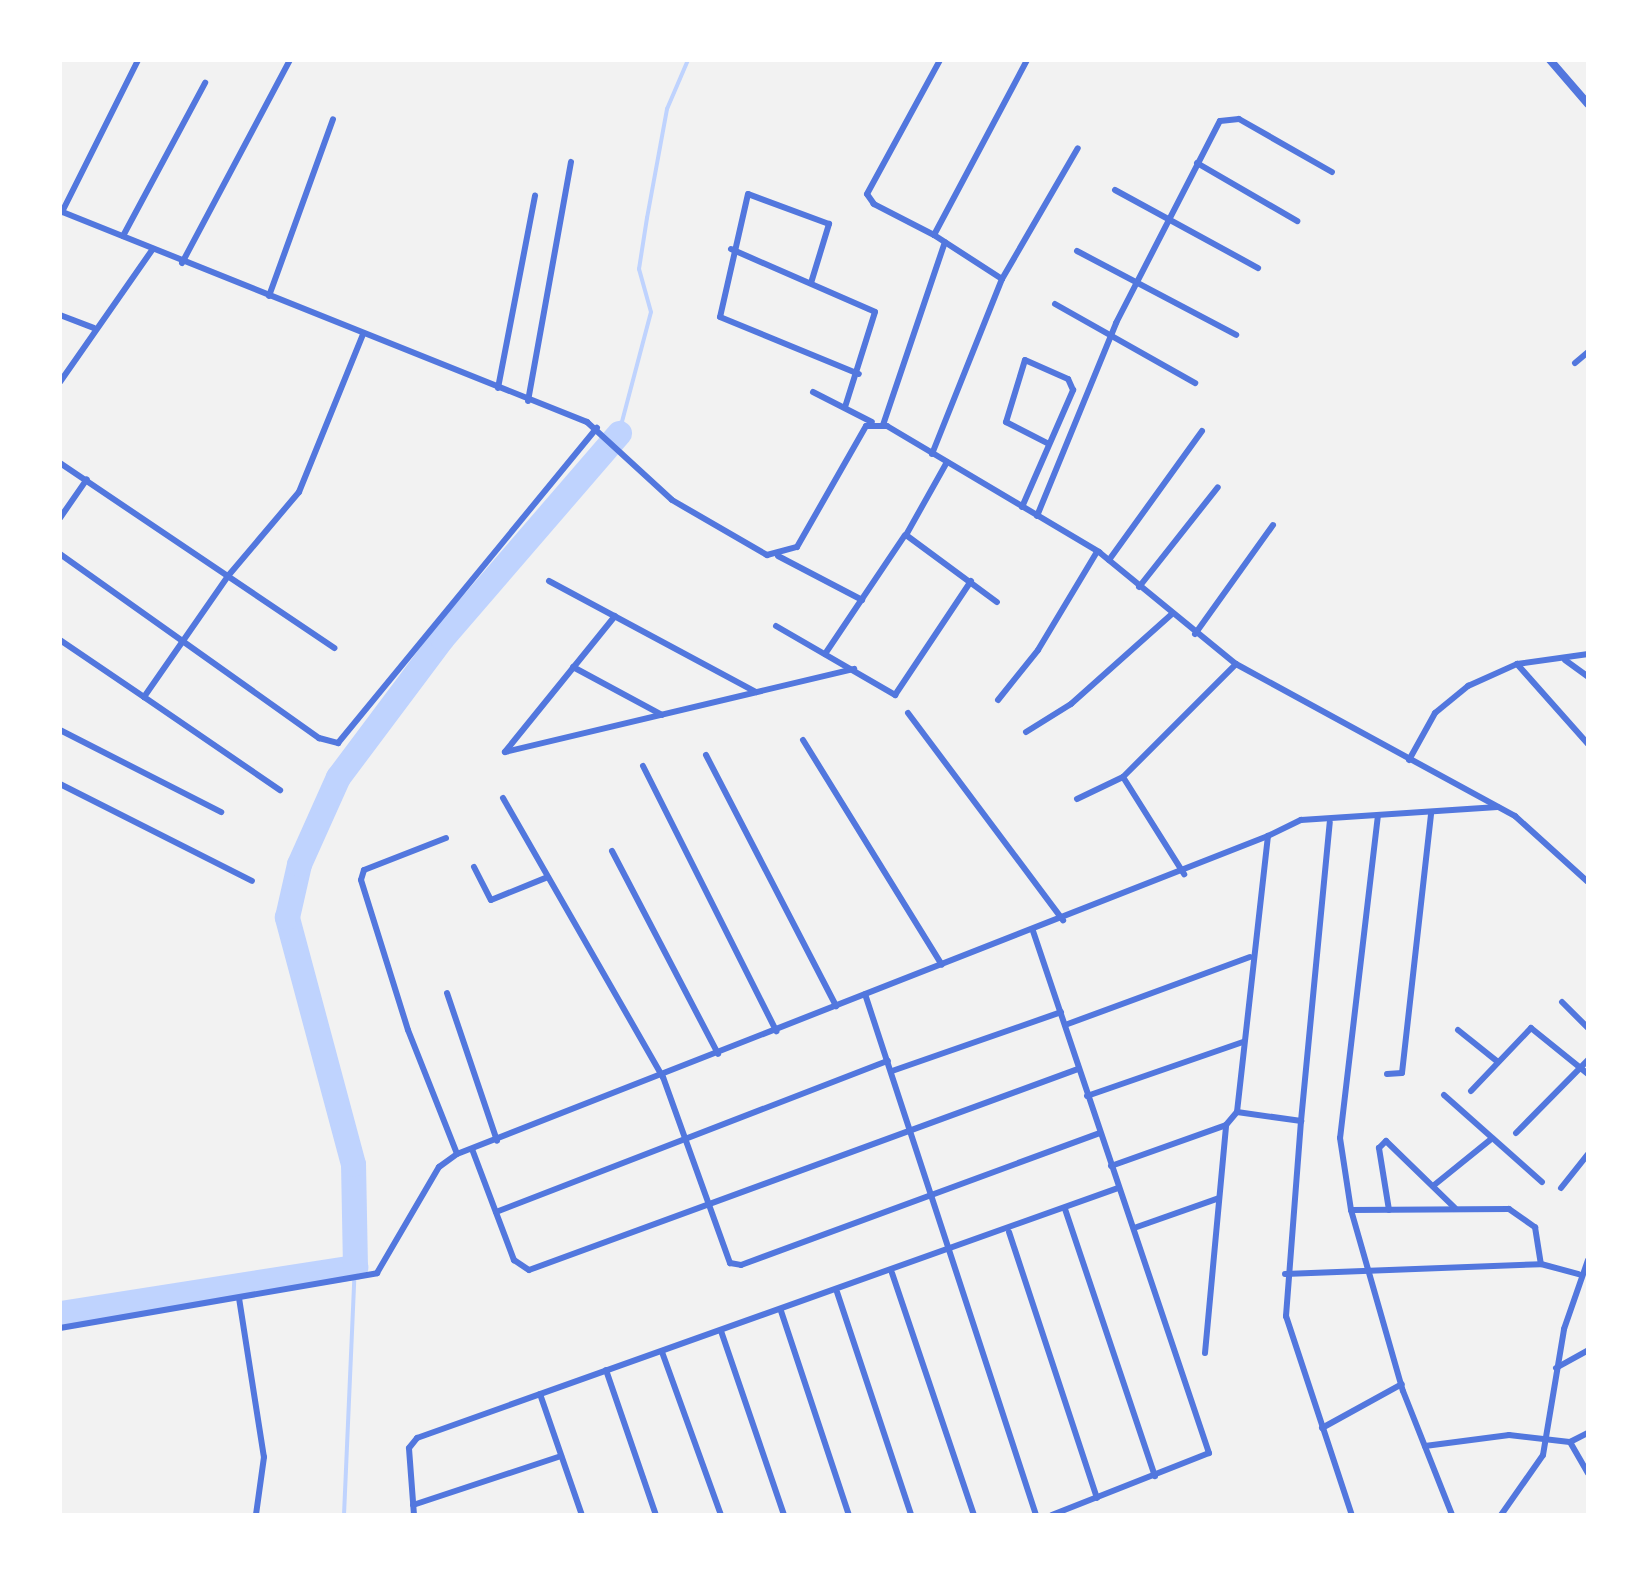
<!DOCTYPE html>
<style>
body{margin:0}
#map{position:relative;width:1648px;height:1575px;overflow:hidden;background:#f2f2f2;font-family:"IBM Plex Sans",sans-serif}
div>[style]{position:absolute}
.stream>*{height:4px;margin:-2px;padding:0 2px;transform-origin:2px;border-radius:2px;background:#bfd3fe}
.river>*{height:25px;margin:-12.5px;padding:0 12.5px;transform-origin:12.5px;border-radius:12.5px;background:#bfd3fe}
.minor>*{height:6px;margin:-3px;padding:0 3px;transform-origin:3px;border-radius:3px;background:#5277de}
.tertiary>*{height:8px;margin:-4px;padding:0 4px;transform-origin:4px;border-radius:4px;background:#5277de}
span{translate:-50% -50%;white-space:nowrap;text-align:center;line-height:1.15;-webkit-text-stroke:8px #fff;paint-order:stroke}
.frame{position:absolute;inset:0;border:62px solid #fff;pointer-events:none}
</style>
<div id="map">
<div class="stream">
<div style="left:619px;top:433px;width:125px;rotate:-75.2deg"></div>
<div style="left:651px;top:312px;width:45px;rotate:-105.6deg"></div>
<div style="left:639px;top:269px;width:52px;rotate:-81.1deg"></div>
<div style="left:647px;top:218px;width:111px;rotate:-79.6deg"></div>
<div style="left:667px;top:109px;width:53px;rotate:-66.8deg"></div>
<div style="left:344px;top:1515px;width:248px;rotate:-87.5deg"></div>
</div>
<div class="river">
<div style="left:60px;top:1313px;width:299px;rotate:-8.9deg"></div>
<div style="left:355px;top:1267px;width:103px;rotate:-91.1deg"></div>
<div style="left:353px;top:1164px;width:256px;rotate:-105deg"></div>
<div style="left:287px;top:917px;width:54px;rotate:-77.2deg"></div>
<div style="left:299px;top:864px;width:95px;rotate:-65.9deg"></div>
<div style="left:338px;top:777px;width:174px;rotate:-53.2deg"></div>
<div style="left:442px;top:638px;width:271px;rotate:-49.2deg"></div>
</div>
<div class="minor">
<div style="left:1197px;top:163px;width:116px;rotate:30.1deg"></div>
<div style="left:1115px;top:190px;width:163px;rotate:28.6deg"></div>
<div style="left:60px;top:211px;width:568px;rotate:21.82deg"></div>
<div style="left:587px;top:422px;width:115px;rotate:42.5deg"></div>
<div style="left:672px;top:500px;width:110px;rotate:30.1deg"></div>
<div style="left:767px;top:555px;width:31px;rotate:-15deg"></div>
<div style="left:797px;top:547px;width:139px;rotate:-60.3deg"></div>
<div style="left:866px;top:426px;width:21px"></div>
<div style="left:887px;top:426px;width:247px;rotate:30.7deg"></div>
<div style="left:1099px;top:552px;width:177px;rotate:39.3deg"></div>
<div style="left:1236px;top:664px;width:318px;rotate:28.6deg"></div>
<div style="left:1515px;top:816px;width:98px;rotate:42.1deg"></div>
<div style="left:62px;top:212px;width:170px;rotate:-63.4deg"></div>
<div style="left:934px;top:235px;width:68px;rotate:-152.7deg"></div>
<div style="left:874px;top:204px;width:12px;rotate:-125deg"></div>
<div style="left:867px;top:194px;width:153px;rotate:-61.4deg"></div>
<div style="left:123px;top:236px;width:174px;rotate:-61.8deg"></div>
<div style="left:731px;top:249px;width:157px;rotate:23.6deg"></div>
<div style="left:875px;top:312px;width:100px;rotate:107.5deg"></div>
<div style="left:1077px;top:251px;width:180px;rotate:27.8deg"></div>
<div style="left:182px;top:263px;width:230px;rotate:-62deg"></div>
<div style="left:1002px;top:279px;width:81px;rotate:-147.1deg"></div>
<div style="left:934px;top:235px;width:198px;rotate:-62deg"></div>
<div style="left:811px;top:283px;width:62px;rotate:-73deg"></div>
<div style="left:829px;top:224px;width:86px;rotate:-159.7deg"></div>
<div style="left:748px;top:194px;width:126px;rotate:102.8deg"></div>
<div style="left:720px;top:317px;width:150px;rotate:22.3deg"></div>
<div style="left:269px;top:296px;width:188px;rotate:-70.1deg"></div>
<div style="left:1055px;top:304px;width:161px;rotate:29.4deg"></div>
<div style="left:60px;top:315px;width:36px;rotate:21deg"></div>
<div style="left:1575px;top:363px;width:17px;rotate:-40deg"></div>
<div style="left:60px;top:382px;width:161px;rotate:-55.1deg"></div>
<div style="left:498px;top:388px;width:196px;rotate:-79.1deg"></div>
<div style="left:813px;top:392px;width:66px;rotate:27deg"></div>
<div style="left:528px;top:401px;width:243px;rotate:-79.8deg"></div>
<div style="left:883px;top:425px;width:193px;rotate:-71.3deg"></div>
<div style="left:932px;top:454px;width:188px;rotate:-68.2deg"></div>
<div style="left:1002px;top:279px;width:151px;rotate:-59.9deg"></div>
<div style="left:947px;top:462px;width:84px;rotate:119.3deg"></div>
<div style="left:906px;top:535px;width:113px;rotate:36.4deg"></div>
<div style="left:60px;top:463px;width:331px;rotate:34deg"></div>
<div style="left:1022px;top:507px;width:128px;rotate:-66.4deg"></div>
<div style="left:1073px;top:390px;width:12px;rotate:-114deg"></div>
<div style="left:1068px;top:379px;width:47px;rotate:-156.2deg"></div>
<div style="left:1025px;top:360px;width:65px;rotate:107deg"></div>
<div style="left:1006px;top:422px;width:48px;rotate:27.1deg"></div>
<div style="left:1037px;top:516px;width:209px;rotate:-67.7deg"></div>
<div style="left:1116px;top:323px;width:227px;rotate:-62.8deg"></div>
<div style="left:1220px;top:121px;width:19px;rotate:-6deg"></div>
<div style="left:1239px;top:119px;width:107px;rotate:29.7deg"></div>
<div style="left:60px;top:518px;width:47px;rotate:-55.3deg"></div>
<div style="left:60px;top:554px;width:318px;rotate:35.4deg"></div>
<div style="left:319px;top:738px;width:20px;rotate:15deg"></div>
<div style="left:338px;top:743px;width:408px;rotate:-50.6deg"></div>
<div style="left:778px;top:556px;width:95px;rotate:27.6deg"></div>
<div style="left:1109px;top:560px;width:159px;rotate:-54.2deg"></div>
<div style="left:549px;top:581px;width:235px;rotate:28.2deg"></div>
<div style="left:1139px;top:587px;width:127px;rotate:-51.7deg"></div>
<div style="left:615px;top:616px;width:175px;rotate:129deg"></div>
<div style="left:505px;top:752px;width:359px;rotate:-13.4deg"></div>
<div style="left:776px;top:626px;width:138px;rotate:30.1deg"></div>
<div style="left:895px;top:695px;width:137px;rotate:-56.3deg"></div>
<div style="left:1195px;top:634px;width:134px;rotate:-54.4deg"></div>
<div style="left:60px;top:640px;width:102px;rotate:34.2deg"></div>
<div style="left:144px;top:697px;width:147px;rotate:-55.2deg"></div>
<div style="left:228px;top:576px;width:110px;rotate:-49.8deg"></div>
<div style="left:299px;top:492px;width:170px;rotate:-67.9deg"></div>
<div style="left:825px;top:654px;width:143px;rotate:-56.1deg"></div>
<div style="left:1565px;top:660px;width:29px;rotate:36deg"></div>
<div style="left:1517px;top:664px;width:107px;rotate:48.4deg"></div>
<div style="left:573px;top:667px;width:101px;rotate:28.3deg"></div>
<div style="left:144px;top:697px;width:165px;rotate:34.4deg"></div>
<div style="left:998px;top:700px;width:64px;rotate:-51.3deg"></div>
<div style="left:1038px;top:650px;width:114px;rotate:-59deg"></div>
<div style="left:908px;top:713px;width:259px;rotate:53.2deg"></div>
<div style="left:60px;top:730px;width:181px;rotate:27deg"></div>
<div style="left:1026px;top:732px;width:53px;rotate:-31.9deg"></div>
<div style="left:1071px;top:704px;width:134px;rotate:-41.7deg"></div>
<div style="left:803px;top:740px;width:264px;rotate:58.3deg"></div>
<div style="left:706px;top:755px;width:283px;rotate:62.6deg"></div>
<div style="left:1409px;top:760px;width:54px;rotate:-61deg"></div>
<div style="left:1435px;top:713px;width:43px;rotate:-39.3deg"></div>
<div style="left:1468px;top:686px;width:54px;rotate:-24.2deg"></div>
<div style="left:1517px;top:664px;width:72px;rotate:-8deg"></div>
<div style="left:643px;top:766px;width:297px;rotate:63.3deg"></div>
<div style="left:1123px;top:777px;width:115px;rotate:57.8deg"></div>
<div style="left:60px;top:784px;width:215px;rotate:26.8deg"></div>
<div style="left:503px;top:798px;width:322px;rotate:60.2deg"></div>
<div style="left:663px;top:1077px;width:198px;rotate:70.2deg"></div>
<div style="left:730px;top:1263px;width:11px;rotate:10deg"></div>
<div style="left:741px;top:1265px;width:382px;rotate:-20.2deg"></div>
<div style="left:1077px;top:799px;width:51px;rotate:-25.6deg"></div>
<div style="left:1123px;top:777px;width:160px;rotate:-45deg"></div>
<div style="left:1378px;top:815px;width:325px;rotate:96.7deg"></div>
<div style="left:1340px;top:1138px;width:73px;rotate:81.3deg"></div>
<div style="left:1351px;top:1210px;width:188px;rotate:74deg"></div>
<div style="left:1403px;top:1391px;width:133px;rotate:68.4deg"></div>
<div style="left:446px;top:838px;width:88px;rotate:158.7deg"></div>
<div style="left:364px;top:870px;width:10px;rotate:107deg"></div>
<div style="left:361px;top:880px;width:157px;rotate:72.6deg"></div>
<div style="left:408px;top:1030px;width:133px;rotate:68.4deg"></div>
<div style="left:457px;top:1154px;width:871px;rotate:-21.41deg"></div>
<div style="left:612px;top:851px;width:229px;rotate:62.4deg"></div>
<div style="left:474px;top:867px;width:37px;rotate:63deg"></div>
<div style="left:491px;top:900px;width:61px;rotate:-22deg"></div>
<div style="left:1033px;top:931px;width:551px;rotate:71.37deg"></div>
<div style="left:1209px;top:1453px;width:169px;rotate:158.5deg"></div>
<div style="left:447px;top:993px;width:156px;rotate:71.3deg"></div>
<div style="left:865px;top:994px;width:548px;rotate:71.83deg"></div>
<div style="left:1562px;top:1002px;width:37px;rotate:45deg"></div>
<div style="left:1065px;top:1025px;width:197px;rotate:-20.2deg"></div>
<div style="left:1458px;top:1030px;width:51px;rotate:38.7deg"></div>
<div style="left:892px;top:1071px;width:179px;rotate:-19.2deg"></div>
<div style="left:1387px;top:1074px;width:15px;rotate:-4deg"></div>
<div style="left:1402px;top:1073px;width:262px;rotate:-83.6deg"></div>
<div style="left:1471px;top:1091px;width:87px;rotate:-46.4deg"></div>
<div style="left:1531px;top:1028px;width:73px;rotate:38.9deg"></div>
<div style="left:1444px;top:1095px;width:131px;rotate:41.6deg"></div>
<div style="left:1087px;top:1096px;width:165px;rotate:-19.1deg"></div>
<div style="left:1237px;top:1112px;width:65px;rotate:8deg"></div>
<div style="left:1301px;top:1121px;width:300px;rotate:-84.5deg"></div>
<div style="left:1301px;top:1121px;width:196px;rotate:94.4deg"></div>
<div style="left:1286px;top:1316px;width:210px;rotate:71.7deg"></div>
<div style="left:1516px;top:1133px;width:103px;rotate:-45.4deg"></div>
<div style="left:472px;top:1149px;width:119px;rotate:69.3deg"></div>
<div style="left:514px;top:1260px;width:18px;rotate:34deg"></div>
<div style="left:529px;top:1270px;width:585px;rotate:-20.11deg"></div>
<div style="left:1111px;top:1166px;width:122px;rotate:-19.6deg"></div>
<div style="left:1226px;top:1125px;width:17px;rotate:-50deg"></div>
<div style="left:1237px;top:1112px;width:278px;rotate:-83.6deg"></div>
<div style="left:1268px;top:836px;width:37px;rotate:-26deg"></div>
<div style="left:1301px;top:820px;width:197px;rotate:-3.8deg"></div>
<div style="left:1433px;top:1186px;width:73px;rotate:-38.9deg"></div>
<div style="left:1561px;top:1188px;width:43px;rotate:-51.5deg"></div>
<div style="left:1065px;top:1209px;width:282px;rotate:71.4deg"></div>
<div style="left:1351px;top:1210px;width:158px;rotate:-0.4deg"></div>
<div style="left:1509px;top:1209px;width:32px;rotate:35deg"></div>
<div style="left:1535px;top:1227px;width:37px;rotate:81deg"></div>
<div style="left:1389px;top:1210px;width:63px;rotate:-99.2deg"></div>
<div style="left:1379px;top:1148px;width:10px;rotate:-45deg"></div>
<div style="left:1386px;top:1141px;width:96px;rotate:44.2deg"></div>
<div style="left:496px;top:1212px;width:420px;rotate:-21.1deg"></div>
<div style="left:1134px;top:1228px;width:90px;rotate:-19.4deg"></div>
<div style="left:1009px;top:1232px;width:280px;rotate:71.7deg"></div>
<div style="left:892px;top:1273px;width:256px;rotate:71.3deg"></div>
<div style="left:1285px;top:1274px;width:256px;rotate:-2.2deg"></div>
<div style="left:1541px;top:1264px;width:39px;rotate:15deg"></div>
<div style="left:837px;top:1292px;width:235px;rotate:71.6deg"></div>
<div style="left:239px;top:1298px;width:161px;rotate:81.1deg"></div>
<div style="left:264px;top:1457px;width:59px;rotate:97.9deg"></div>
<div style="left:781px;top:1311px;width:215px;rotate:71.6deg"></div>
<div style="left:60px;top:1328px;width:322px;rotate:-9.8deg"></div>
<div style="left:377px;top:1273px;width:123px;rotate:-59.7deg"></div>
<div style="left:439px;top:1167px;width:22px;rotate:-36deg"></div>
<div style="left:721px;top:1331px;width:194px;rotate:71.1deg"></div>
<div style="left:662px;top:1352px;width:173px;rotate:70.1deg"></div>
<div style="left:1205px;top:1353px;width:229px;rotate:-84.7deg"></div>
<div style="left:1556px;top:1368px;width:37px;rotate:-29deg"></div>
<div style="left:606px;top:1370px;width:153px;rotate:71deg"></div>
<div style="left:540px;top:1394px;width:128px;rotate:70.9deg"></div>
<div style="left:1322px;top:1428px;width:91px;rotate:-28.8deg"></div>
<div style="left:1570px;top:1442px;width:36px;rotate:60deg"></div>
<div style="left:1425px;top:1446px;width:85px;rotate:-7.5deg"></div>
<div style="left:1509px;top:1435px;width:61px;rotate:6.5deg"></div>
<div style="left:1570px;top:1442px;width:20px;rotate:-27deg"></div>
<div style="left:413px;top:1505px;width:156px;rotate:-18.3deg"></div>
<div style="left:414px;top:1515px;width:67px;rotate:-94.3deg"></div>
<div style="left:409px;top:1448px;width:13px;rotate:-51deg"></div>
<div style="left:417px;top:1438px;width:744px;rotate:-19.63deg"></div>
<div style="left:1501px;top:1515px;width:73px;rotate:-55deg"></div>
<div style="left:1543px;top:1455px;width:128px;rotate:-80.5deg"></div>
<div style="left:1564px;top:1329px;width:73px;rotate:-70.8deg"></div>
</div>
<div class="tertiary">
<div style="left:1550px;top:60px;width:58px;rotate:49.2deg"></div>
</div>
<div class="frame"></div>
</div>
